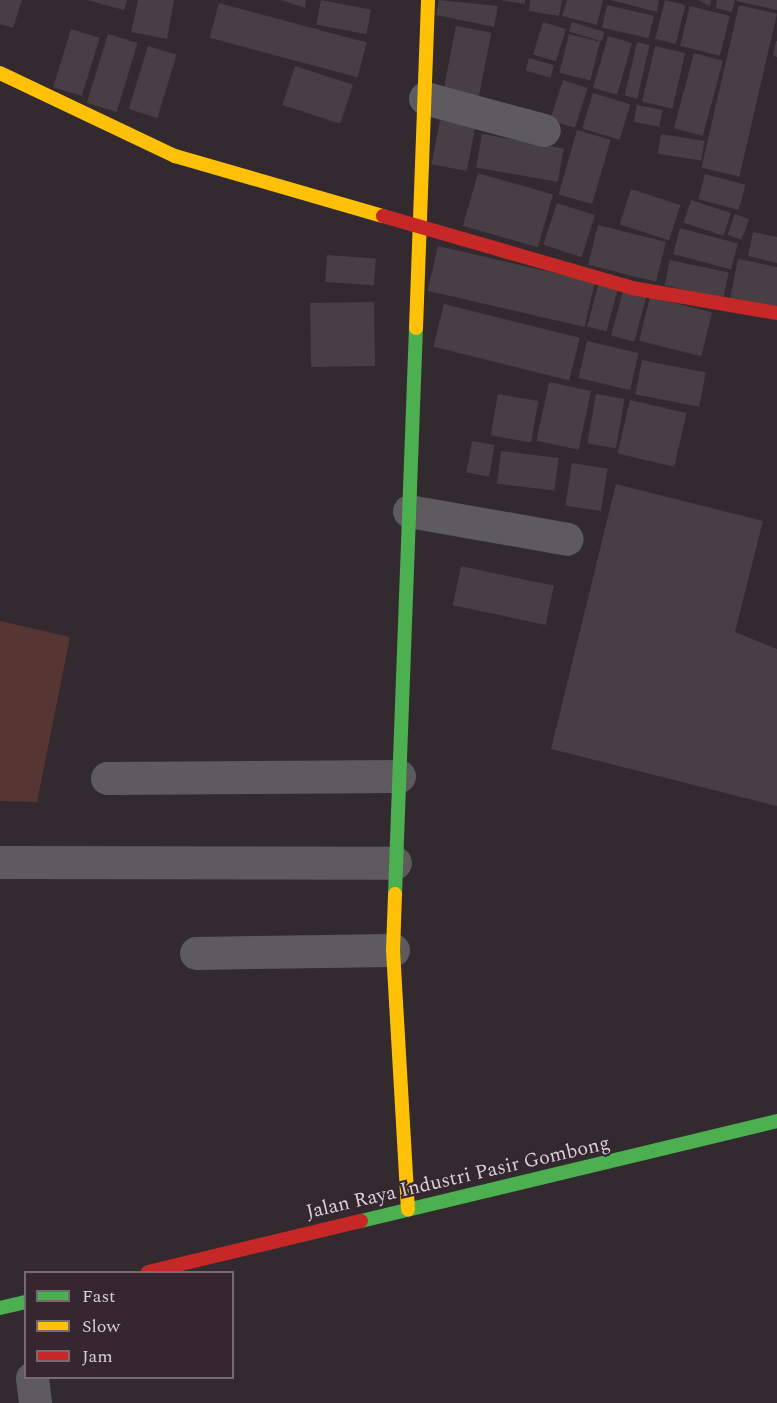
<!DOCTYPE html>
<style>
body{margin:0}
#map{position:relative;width:777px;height:1403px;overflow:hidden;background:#322a2f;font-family:Spectral,serif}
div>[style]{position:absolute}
.green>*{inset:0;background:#553632}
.building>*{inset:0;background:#473f43;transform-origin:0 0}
.street>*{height:33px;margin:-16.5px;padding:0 16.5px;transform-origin:16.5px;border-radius:16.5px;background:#5e5b5f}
.fast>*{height:14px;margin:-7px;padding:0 7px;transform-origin:7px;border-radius:7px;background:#4caf50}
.slow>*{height:14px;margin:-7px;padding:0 7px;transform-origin:7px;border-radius:7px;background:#ffc107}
.jam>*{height:14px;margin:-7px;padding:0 7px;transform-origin:7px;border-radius:7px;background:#c62828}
span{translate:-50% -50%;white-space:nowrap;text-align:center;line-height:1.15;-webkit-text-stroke:4.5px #352630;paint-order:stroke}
.street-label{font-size:20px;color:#d9cfd5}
.legend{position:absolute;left:24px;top:1271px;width:210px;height:108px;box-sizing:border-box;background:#352630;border:2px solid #776a72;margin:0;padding:8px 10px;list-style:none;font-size:18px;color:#d9cfd5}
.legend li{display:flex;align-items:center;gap:12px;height:30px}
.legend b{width:30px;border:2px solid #776a72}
</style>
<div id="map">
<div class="green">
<div style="clip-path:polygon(0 621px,70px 637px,37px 802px,0 801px)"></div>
</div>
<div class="building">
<div style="clip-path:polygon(0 0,22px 0,13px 28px,0 24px)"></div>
<div style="clip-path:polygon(87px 0,127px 0,124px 10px)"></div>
<div style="clip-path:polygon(138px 0,174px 0,167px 39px,131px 32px)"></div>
<div style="clip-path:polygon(281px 0,306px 0,305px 8px)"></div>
<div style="left:321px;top:0;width:51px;height:25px;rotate:11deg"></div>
<div style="clip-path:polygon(439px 0,498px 6px,494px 27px,436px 15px)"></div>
<div style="clip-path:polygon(500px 0,525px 0,525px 4px)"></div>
<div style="clip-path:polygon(530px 0,562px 0,559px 16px,529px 11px)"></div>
<div style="clip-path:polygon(567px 0,603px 0,597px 25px,562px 16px)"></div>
<div style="clip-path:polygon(610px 0,659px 0,657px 12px)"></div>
<div style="left:665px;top:0;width:21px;height:40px;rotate:14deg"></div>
<div style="clip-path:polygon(698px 0,711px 0,710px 6px)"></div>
<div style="clip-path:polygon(717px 0,735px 0,732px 12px,716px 8px)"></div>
<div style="clip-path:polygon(736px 0,777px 0,777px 10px,736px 1px)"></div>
<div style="left:219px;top:3px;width:153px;height:36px;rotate:15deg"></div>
<div style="left:607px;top:5px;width:48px;height:23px;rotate:13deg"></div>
<div style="left:739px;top:5px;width:39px;height:167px;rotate:13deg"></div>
<div style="left:690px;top:6px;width:41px;height:41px;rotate:14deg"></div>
<div style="left:543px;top:22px;width:24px;height:34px;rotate:17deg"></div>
<div style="left:572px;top:22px;width:34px;height:10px;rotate:17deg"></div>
<div style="left:456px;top:26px;width:36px;height:75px;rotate:11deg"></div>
<div style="left:71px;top:29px;width:30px;height:61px;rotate:17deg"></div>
<div style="left:108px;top:34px;width:31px;height:72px;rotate:17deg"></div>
<div style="left:569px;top:34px;width:32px;height:40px;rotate:14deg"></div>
<div style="left:608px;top:36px;width:25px;height:54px;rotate:16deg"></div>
<div style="clip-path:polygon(776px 41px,777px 41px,777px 57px,773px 56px)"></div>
<div style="left:637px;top:42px;width:13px;height:55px;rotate:13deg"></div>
<div style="left:148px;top:46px;width:30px;height:66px;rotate:17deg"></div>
<div style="left:655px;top:46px;width:31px;height:57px;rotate:13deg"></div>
<div style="left:694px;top:53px;width:30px;height:78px;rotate:15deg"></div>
<div style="left:529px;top:58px;width:26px;height:13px;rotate:16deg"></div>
<div style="left:295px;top:66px;width:61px;height:41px;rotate:18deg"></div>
<div style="left:563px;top:80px;width:26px;height:42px;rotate:18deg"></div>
<div style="left:593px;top:93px;width:39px;height:37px;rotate:17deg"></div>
<div style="left:637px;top:105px;width:26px;height:17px;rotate:11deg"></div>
<div style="left:440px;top:120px;width:36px;height:45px;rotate:11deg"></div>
<div style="left:577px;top:130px;width:35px;height:67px;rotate:16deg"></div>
<div style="left:482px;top:134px;width:83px;height:34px;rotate:10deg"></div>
<div style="left:661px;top:134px;width:44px;height:20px;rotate:9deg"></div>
<div style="left:478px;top:173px;width:78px;height:55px;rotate:16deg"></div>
<div style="left:705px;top:174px;width:42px;height:26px;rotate:15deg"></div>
<div style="left:631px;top:189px;width:52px;height:37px;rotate:18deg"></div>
<div style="left:691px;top:200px;width:42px;height:24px;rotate:18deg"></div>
<div style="left:557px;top:203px;width:40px;height:44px;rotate:18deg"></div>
<div style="left:735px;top:214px;width:15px;height:22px;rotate:20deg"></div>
<div style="left:598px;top:225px;width:70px;height:41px;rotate:14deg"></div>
<div style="left:680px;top:228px;width:60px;height:27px;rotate:15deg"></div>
<div style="clip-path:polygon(753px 232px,777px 237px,777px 263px,748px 256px)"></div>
<div style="left:438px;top:246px;width:161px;height:46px;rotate:13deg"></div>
<div style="left:327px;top:255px;width:49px;height:27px;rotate:4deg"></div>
<div style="clip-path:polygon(738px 259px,777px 267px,777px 308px,730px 299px)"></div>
<div style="left:670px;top:260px;width:60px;height:26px;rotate:12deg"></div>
<div style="left:599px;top:282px;width:20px;height:46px;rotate:15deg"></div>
<div style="left:623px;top:291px;width:24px;height:46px;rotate:15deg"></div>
<div style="left:650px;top:297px;width:64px;height:45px;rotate:14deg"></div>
<div style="left:374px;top:302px;width:64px;height:64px;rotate:89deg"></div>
<div style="left:444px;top:304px;width:140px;height:44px;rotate:14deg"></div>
<div style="left:587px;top:341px;width:53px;height:38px;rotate:13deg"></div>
<div style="left:642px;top:360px;width:65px;height:35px;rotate:11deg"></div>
<div style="left:549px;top:382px;width:43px;height:60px;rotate:12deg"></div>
<div style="left:498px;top:394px;width:41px;height:42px;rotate:10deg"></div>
<div style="left:596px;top:394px;width:29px;height:50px;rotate:10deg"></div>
<div style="left:630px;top:400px;width:58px;height:55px;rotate:13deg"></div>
<div style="left:472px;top:441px;width:23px;height:32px;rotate:10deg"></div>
<div style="left:501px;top:451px;width:58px;height:33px;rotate:7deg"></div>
<div style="left:572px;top:463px;width:36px;height:43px;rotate:9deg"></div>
<div style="clip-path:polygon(616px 484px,763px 521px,735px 632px,777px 649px,777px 806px,551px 749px)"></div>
<div style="left:461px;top:566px;width:95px;height:40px;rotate:12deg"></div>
</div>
<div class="street">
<div style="left:425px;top:98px;width:123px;rotate:15.1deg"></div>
<div style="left:409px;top:511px;width:160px;rotate:10deg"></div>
<div style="left:107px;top:778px;width:292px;rotate:-0.4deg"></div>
<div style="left:0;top:862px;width:395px;rotate:0.1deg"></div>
<div style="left:196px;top:953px;width:197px;rotate:-0.9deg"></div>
<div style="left:32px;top:1378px;width:25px;rotate:83deg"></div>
</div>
<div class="fast">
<div style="left:395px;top:894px;width:566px;rotate:-87.88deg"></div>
<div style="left:361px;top:1221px;width:428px;rotate:-13.5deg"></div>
<div style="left:0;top:1308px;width:27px;rotate:-13deg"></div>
</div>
<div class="slow">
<div style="left:0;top:73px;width:194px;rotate:25.4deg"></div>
<div style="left:175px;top:156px;width:216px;rotate:16.1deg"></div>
<div style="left:416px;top:328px;width:328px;rotate:-87.9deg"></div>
<div style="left:395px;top:894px;width:56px;rotate:92deg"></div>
<div style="left:393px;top:950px;width:260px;rotate:86.7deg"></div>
</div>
<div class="jam">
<div style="left:383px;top:216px;width:259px;rotate:16.1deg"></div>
<div style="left:632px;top:288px;width:147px;rotate:9.8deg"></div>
<div style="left:148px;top:1272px;width:219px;rotate:-13.5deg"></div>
</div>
<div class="street-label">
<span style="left:458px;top:1178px;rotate:-13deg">Jalan Raya Industri Pasir Gombong</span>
</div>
<ul class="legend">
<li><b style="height:8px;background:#4caf50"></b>Fast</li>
<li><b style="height:8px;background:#ffc107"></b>Slow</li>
<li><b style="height:8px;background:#c62828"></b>Jam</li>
</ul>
</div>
